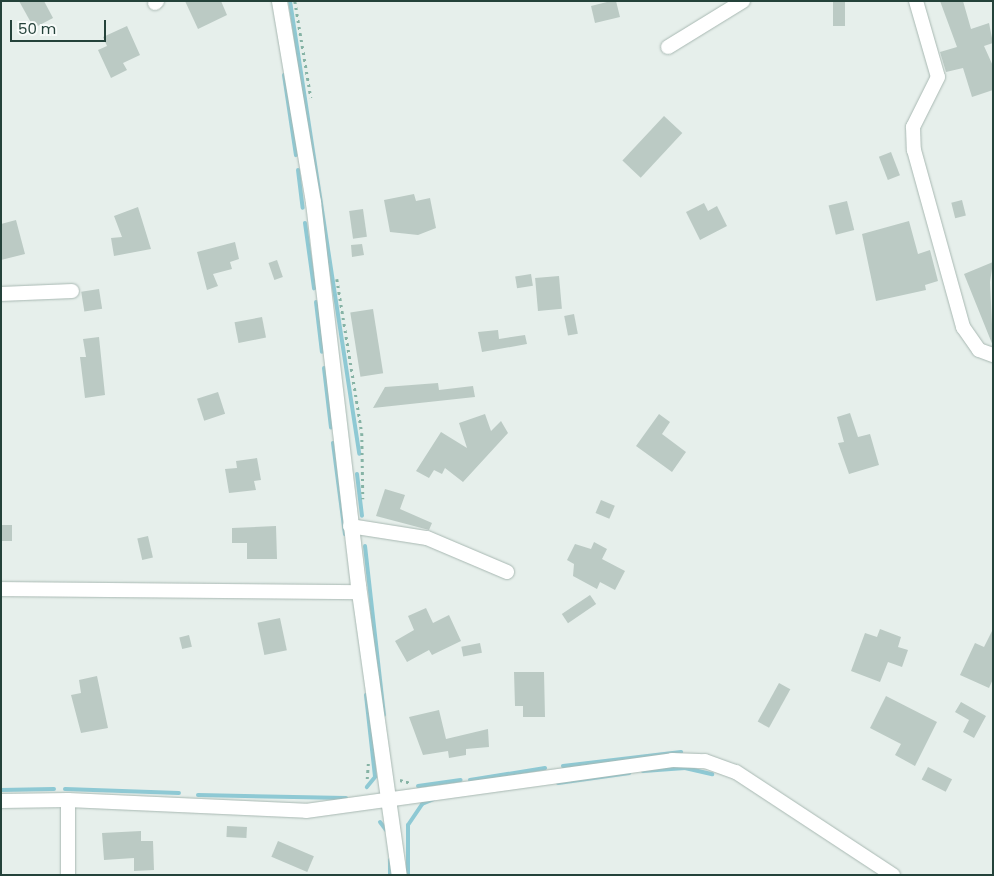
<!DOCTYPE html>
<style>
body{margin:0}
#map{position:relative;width:994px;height:876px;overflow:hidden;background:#e6efeb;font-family:Poppins,sans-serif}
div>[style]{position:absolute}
.stream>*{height:4px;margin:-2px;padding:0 2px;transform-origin:2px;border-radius:2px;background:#8ec9d4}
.building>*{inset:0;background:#bbcac4;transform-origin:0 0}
.path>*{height:2.5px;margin-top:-1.25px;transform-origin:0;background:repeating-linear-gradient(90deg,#86b3a5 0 2.5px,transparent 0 6.5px)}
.roads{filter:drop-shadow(0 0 1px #a8b8b2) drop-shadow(0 0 1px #a8b8b2)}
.street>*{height:14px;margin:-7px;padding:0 7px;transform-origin:7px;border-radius:7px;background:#fff}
.secondary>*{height:15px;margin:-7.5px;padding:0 7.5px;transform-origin:7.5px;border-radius:7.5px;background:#fff}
span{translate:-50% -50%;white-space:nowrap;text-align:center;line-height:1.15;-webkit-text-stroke:4.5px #f7fbf9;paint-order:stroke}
.frame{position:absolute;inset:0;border:2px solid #24423a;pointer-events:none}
.scale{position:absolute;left:10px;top:20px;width:96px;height:22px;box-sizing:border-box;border:2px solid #24423a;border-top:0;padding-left:6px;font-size:15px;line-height:18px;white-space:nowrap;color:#24423a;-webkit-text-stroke:4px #f7fbf9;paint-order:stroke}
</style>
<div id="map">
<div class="stream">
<div style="left:290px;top:1px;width:458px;rotate:81.3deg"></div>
<div style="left:284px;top:75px;width:81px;rotate:81.5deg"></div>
<div style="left:298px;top:170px;width:38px;rotate:83deg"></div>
<div style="left:305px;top:223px;width:66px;rotate:82.1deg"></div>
<div style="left:316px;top:302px;width:50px;rotate:83.2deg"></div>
<div style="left:324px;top:368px;width:60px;rotate:83.3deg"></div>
<div style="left:333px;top:443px;width:92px;rotate:82.5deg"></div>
<div style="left:357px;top:474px;width:42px;rotate:83.2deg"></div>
<div style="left:365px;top:546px;width:170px;rotate:83.6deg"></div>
<div style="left:366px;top:695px;width:82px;rotate:83.7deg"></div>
<div style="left:375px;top:777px;width:13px;rotate:129deg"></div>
<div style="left:563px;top:766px;width:119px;rotate:-6.8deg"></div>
<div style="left:643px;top:771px;width:42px;rotate:-4.1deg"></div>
<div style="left:685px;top:768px;width:28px;rotate:13deg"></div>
<div style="left:470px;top:780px;width:76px;rotate:-9.1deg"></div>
<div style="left:558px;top:783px;width:72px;rotate:-8deg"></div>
<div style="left:418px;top:786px;width:43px;rotate:-7.9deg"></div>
<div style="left:65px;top:789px;width:114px;rotate:2deg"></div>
<div style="left:1px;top:790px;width:53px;rotate:-1.1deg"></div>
<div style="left:198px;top:795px;width:148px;rotate:1.2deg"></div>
<div style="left:380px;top:822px;width:10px;rotate:53deg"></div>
<div style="left:390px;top:860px;width:15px;rotate:90deg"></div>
<div style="left:408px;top:875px;width:50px;rotate:-90deg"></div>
<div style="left:408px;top:825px;width:25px;rotate:-56deg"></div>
<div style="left:422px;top:804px;width:13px;rotate:-23deg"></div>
</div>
<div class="building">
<div style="clip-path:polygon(19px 1px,44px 1px,53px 18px,34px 28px)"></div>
<div style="clip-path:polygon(185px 1px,221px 1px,227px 15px,198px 29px)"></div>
<div style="clip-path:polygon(611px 1px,616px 1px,620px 17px,595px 23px,591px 6px)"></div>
<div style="left:833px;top:1px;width:12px;height:25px"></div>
<div style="clip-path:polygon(940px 1px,963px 1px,971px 29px,989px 23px,993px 43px,984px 46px,993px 66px,993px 90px,972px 97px,963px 68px,946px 72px,940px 52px,957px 47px)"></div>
<div style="clip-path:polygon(127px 26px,140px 55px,123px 63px,127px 70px,111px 78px,98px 50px,107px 46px,103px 37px)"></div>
<div style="left:664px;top:116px;width:25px;height:61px;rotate:43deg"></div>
<div style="left:891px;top:152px;width:25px;height:13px;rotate:69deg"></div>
<div style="clip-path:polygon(414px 194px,416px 201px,430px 198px,436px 228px,418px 235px,390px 232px,384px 200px)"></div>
<div style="left:962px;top:200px;width:16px;height:11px;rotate:76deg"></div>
<div style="left:847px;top:201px;width:30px;height:19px;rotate:76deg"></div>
<div style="clip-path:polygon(704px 203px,708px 211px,717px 206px,727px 226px,700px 240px,686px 212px)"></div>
<div style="clip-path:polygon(138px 207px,151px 249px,114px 256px,111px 238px,122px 237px,114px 216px)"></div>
<div style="left:363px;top:209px;width:28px;height:14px;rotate:82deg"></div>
<div style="clip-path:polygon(16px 220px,25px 254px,1px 260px,1px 224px)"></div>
<div style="clip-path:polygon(909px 221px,918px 254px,930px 250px,938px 281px,925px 285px,926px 290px,876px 301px,862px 234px)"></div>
<div style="clip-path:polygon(235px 242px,239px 259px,230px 262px,232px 269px,213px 274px,218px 286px,207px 290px,197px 252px)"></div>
<div style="clip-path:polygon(362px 244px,364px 255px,352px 257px,351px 245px)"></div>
<div style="left:277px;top:260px;width:18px;height:9px;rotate:71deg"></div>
<div style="clip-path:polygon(993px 262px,990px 282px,993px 346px,964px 274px)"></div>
<div style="left:531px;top:274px;width:12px;height:16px;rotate:81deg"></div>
<div style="left:559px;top:276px;width:33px;height:24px;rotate:85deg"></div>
<div style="left:99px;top:289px;width:20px;height:18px;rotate:81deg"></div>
<div style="left:373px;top:309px;width:65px;height:23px;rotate:81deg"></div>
<div style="left:574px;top:314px;width:20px;height:10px;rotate:79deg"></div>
<div style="left:262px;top:317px;width:21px;height:28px;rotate:79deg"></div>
<div style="clip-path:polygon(498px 330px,499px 339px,525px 335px,527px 344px,482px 352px,478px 332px)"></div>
<div style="clip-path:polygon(99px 337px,105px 395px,85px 398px,80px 357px,86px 357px,83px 339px)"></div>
<div style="clip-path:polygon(438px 383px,439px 390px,473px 386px,475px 397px,373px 408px,385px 387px)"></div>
<div style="left:218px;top:392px;width:23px;height:22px;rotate:72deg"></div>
<div style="clip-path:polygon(850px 413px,858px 437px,870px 434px,879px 465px,849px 474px,838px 443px,844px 442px,837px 417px)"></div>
<div style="clip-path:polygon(485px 414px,491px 431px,501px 421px,508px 433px,463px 482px,445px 468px,442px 474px,434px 470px,429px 478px,416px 471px,441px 432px,467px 448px,459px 423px)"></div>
<div style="clip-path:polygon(659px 414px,670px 422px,662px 434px,686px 452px,672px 472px,636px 446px)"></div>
<div style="clip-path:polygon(257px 458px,261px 480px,254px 481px,256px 490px,229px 493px,225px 469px,237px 468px,236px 461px)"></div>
<div style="clip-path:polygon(385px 489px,405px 495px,400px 509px,432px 523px,429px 530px,376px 516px)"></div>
<div style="left:601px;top:500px;width:15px;height:14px;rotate:23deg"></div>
<div style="left:1px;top:525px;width:11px;height:16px"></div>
<div style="clip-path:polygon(276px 526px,277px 559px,247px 559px,247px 543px,232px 543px,232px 528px)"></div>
<div style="left:148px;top:536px;width:22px;height:11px;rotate:77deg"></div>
<div style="clip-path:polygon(594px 542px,607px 549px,602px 559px,625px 571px,615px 590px,600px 582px,597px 589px,573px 576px,574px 564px,567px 560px,575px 544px,591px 549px)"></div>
<div style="left:590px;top:595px;width:11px;height:34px;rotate:56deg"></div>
<div style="clip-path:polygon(426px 608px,433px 623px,449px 615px,461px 641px,432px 655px,429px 650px,407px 662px,395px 641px,414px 630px,408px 616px)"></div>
<div style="left:280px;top:618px;width:33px;height:23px;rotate:78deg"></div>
<div style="clip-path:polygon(880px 629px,901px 637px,898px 647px,908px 650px,902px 667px,888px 662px,880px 682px,851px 671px,865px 633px,877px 637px)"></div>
<div style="clip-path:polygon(993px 629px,993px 679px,989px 688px,960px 675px,975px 643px,984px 647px)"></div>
<div style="left:189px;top:635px;width:12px;height:10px;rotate:76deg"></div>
<div style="left:480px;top:643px;width:10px;height:19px;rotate:79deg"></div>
<div style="clip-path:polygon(514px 672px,544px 672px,545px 717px,523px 717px,523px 706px,515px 706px)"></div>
<div style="clip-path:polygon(97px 676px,108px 728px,81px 733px,71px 695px,81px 693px,79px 680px)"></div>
<div style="left:779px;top:683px;width:13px;height:44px;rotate:29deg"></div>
<div style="clip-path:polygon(886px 696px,937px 722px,915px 766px,895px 755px,901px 744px,870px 728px)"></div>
<div style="clip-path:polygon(961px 702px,986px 716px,974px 738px,963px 732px,969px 720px,955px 712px)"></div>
<div style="clip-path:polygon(439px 710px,446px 739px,488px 729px,489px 747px,466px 749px,466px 755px,449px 758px,448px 751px,423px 755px,409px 717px)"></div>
<div style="left:928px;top:767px;width:27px;height:14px;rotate:27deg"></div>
<div style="left:227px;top:826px;width:20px;height:11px;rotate:3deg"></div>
<div style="clip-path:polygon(141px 831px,141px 841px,153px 841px,154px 870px,134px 871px,134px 858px,104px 860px,102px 833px)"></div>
<div style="left:278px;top:841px;width:39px;height:17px;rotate:23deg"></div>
</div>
<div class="path">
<div style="left:295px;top:1px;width:98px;rotate:80.6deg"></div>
<div style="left:337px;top:279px;width:156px;rotate:80.8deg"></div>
<div style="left:362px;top:433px;width:66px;rotate:89.1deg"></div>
<div style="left:367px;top:779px;width:16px;rotate:-86deg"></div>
<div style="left:400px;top:780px;width:11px;rotate:15deg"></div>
</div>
<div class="roads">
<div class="street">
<div style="left:916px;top:1px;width:79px;rotate:73.9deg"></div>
<div style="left:938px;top:77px;width:56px;rotate:116.6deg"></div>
<div style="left:913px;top:127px;width:23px;rotate:88deg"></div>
<div style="left:914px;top:150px;width:184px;rotate:74.5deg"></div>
<div style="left:963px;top:327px;width:28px;rotate:55deg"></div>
<div style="left:979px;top:350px;width:15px;rotate:20deg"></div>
<div style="left:155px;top:3px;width:3px;rotate:-45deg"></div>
<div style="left:668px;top:47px;width:88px;rotate:-31.5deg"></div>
<div style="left:1px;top:294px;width:71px;rotate:-2.4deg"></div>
<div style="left:350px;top:526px;width:78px;rotate:8.9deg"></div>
<div style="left:427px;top:538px;width:87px;rotate:23deg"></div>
<div style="left:1px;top:589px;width:358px;rotate:0.5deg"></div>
<div style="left:68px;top:800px;width:75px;rotate:90deg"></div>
<div style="left:1px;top:801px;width:67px;rotate:-0.9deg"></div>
<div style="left:68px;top:800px;width:238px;rotate:2.6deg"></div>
<div style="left:306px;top:811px;width:370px;rotate:-7.9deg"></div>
<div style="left:672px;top:760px;width:33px;rotate:2deg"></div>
<div style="left:705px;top:761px;width:33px;rotate:20deg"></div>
<div style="left:736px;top:772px;width:188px;rotate:33.3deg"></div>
</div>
<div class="secondary">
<div style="left:279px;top:1px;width:204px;rotate:80.4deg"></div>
<div style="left:313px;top:202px;width:386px;rotate:83.3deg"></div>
<div style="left:358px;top:585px;width:293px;rotate:82deg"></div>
</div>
</div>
<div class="frame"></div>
<div class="scale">50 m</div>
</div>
